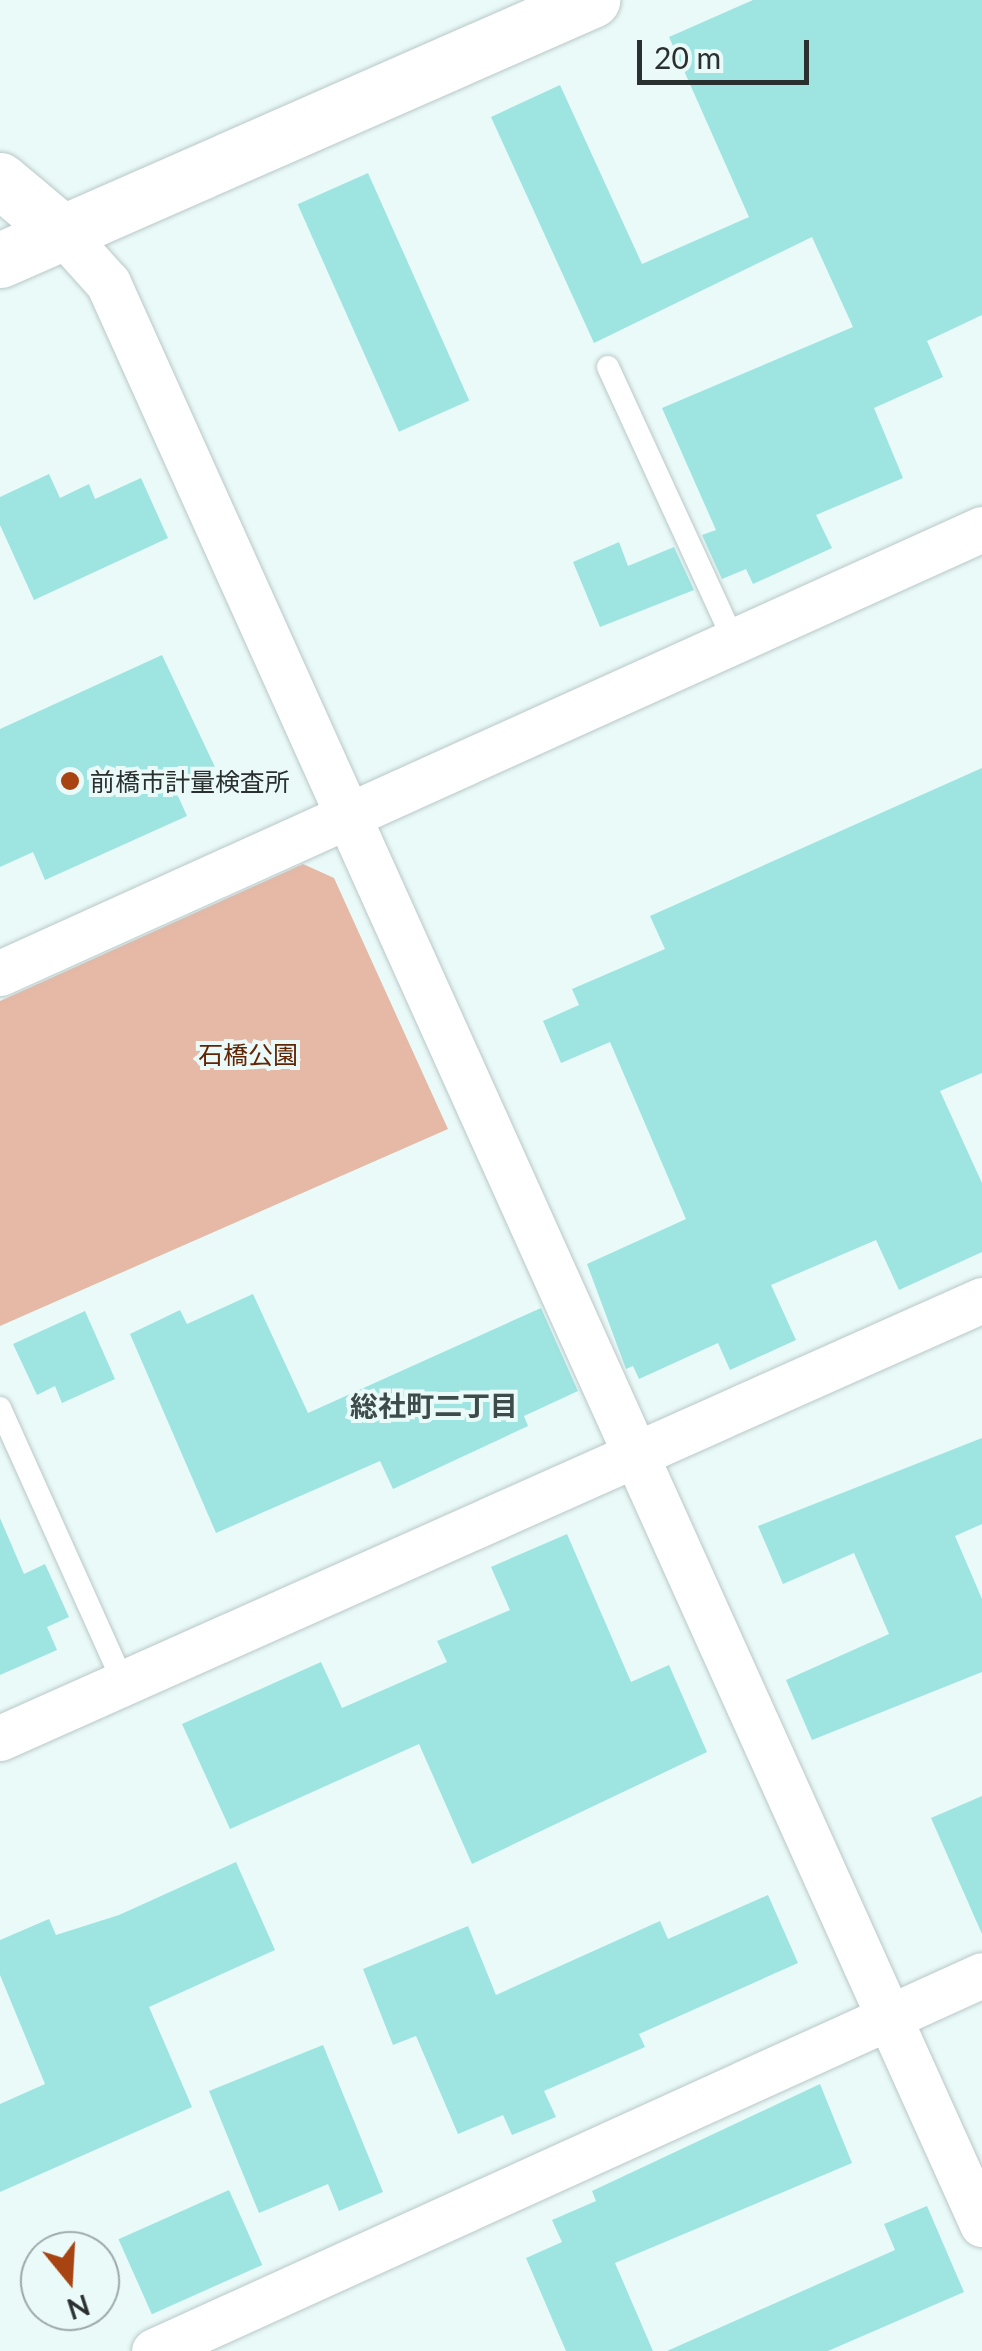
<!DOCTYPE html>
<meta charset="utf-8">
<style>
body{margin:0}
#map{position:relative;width:982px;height:2351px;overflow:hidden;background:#eafaf9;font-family:Lato,"Noto Sans JP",sans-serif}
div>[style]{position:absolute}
.green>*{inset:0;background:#e6b8a6}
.building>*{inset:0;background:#9ee4e1;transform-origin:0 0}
.roads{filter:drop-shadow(0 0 2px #b9c8c7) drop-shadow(0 0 2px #b9c8c7)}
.lane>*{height:22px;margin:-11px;padding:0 11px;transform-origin:11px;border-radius:11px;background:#fff}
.street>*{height:45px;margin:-22.5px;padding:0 22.5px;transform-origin:22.5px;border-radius:22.5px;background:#fff}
.secondary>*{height:55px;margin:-27.5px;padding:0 27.5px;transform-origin:27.5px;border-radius:27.5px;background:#fff}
.dots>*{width:28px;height:28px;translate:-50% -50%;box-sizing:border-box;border:5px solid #eafaf9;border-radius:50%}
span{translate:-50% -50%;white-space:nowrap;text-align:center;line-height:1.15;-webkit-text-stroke:8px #eafaf9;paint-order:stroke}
.poi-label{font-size:25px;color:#2a3030}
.left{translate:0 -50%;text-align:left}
.park-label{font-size:25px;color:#632404}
.neighbourhood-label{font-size:28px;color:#3e4b4b;font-weight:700}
.north{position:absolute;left:20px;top:2231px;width:100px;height:100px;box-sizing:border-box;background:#eafaf9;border:2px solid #9da9a9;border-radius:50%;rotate:162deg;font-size:28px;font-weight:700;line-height:40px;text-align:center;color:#2a3030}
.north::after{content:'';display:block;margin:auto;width:35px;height:45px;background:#a84411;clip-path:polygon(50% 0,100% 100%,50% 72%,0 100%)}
.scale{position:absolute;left:637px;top:40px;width:172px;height:45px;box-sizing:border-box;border:5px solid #2a3030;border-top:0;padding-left:12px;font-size:30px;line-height:35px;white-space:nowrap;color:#2a3030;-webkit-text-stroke:8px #eafaf9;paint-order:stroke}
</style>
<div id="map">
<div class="green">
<div style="clip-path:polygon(303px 864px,334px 878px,448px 1129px,0 1326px,0 1001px)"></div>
</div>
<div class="building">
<div style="clip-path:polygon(753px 0,982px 0,982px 315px,927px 341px,943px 377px,874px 408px,903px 478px,816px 515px,832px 548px,753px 584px,746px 569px,722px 579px,702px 535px,716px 530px,662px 408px,853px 327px,812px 237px,594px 343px,491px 117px,560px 85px,642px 264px,749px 217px,669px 37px)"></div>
<div style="left:368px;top:173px;width:249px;height:77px;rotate:66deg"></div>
<div style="clip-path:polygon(49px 474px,60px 498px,89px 484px,95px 499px,141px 478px,168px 538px,34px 600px,0 525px,0 497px)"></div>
<div style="clip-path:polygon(619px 542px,628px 566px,674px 547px,694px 590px,600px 627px,573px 562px)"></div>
<div style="clip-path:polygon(162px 655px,215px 767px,174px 787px,187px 816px,45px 880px,33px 852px,0 867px,0 729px)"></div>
<div style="clip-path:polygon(982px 768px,982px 1073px,940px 1091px,982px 1183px,982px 1252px,899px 1290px,876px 1240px,771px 1285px,796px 1340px,730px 1370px,718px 1343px,639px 1379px,633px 1366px,626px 1369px,587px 1264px,686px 1219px,610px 1042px,561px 1063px,543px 1021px,579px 1005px,572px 989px,665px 949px,650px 916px)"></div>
<div style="clip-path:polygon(253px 1294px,308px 1413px,541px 1308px,578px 1391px,524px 1416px,528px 1426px,393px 1489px,380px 1461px,216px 1533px,130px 1334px,180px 1310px,187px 1324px)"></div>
<div style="clip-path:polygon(85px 1311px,115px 1379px,62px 1403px,55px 1386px,37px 1395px,13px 1344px)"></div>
<div style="clip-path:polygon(982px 1438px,982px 1524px,955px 1536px,982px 1599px,982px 1672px,812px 1740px,786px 1680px,889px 1634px,854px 1553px,783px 1584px,758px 1526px)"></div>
<div style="clip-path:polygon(0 1518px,24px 1574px,45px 1564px,69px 1617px,47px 1627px,57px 1650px,0 1675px)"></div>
<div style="clip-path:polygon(567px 1534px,631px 1682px,669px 1665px,707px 1752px,472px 1864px,419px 1744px,230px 1829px,182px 1724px,321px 1662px,342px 1708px,447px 1662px,437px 1641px,510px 1610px,491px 1567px)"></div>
<div style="clip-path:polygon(982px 1796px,982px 1934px,931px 1818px)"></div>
<div style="clip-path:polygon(236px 1862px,275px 1950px,149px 2007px,192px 2107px,0 2192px,0 2104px,45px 2084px,0 1975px,0 1940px,49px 1919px,56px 1935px,119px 1915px)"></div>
<div style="clip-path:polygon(768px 1895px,798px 1963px,639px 2034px,645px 2047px,544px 2091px,556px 2117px,512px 2135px,503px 2115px,458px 2134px,416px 2036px,393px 2045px,363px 1969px,468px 1926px,496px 1995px,660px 1921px,668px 1939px)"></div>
<div style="clip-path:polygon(323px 2045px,383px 2192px,339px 2211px,328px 2184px,259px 2213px,209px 2091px)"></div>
<div style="clip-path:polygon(820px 2084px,852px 2163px,615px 2263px,653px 2351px,566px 2351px,526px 2258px,562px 2242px,552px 2220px,596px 2201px,592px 2191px)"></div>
<div style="left:229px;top:2190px;width:82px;height:121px;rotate:66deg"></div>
<div style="clip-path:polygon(927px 2206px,964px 2292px,828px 2351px,667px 2351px,895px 2250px,884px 2224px)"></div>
</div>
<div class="roads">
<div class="lane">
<div style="left:608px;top:367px;width:302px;rotate:65.3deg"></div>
<div style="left:0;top:1408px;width:300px;rotate:65.8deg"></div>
</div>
<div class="street">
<div style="left:62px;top:232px;width:69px;rotate:48deg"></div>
<div style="left:108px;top:283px;width:2129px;rotate:65.76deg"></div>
<div style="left:0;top:973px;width:1078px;rotate:-24.33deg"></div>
<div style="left:0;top:1738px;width:1075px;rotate:-24.04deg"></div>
<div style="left:154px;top:2351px;width:909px;rotate:-24.42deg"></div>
</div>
<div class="secondary">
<div style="left:0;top:180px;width:81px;rotate:40deg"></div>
<div style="left:0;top:260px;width:647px;rotate:-23.71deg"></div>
</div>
</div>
<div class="dots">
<div style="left:70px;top:781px;background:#a84411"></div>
</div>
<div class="poi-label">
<span class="left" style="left:90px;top:781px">前橋市計量検査所</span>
</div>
<div class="park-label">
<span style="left:248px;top:1054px">石橋公園</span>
</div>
<div class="neighbourhood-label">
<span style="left:434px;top:1405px">総社町二丁目</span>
</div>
<div class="north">N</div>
<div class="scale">20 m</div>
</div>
